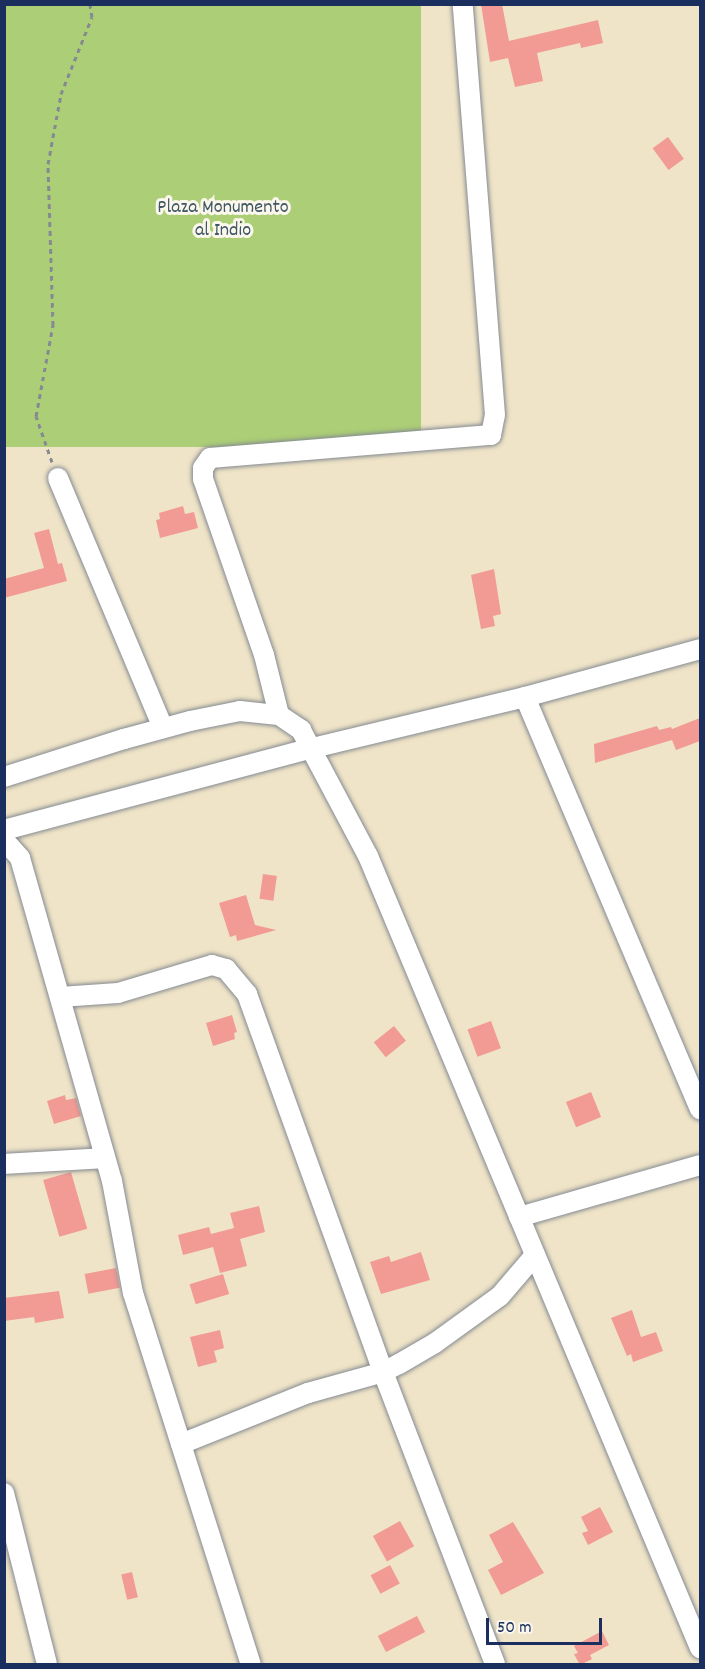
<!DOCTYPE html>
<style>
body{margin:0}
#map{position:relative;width:705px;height:1669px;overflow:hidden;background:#efe4c7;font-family:Dekko,sans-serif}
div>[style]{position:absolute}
.green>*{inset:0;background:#abce76;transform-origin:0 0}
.building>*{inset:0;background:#f19b94;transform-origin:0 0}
.path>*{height:3px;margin-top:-1.5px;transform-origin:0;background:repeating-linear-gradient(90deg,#858a92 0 4.5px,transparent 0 9px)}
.roads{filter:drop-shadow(0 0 2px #858a92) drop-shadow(0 0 2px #858a92)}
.minor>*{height:20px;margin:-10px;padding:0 10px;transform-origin:10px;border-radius:10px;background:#fff}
span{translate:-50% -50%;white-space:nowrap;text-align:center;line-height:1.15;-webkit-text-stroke:6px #fbf7ec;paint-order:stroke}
.park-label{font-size:20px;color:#3f5764}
.frame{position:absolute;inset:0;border:6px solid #1b2f5e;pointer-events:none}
.scale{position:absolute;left:486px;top:1618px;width:116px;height:27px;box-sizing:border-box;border:3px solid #1b2f5e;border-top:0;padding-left:8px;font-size:18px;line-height:21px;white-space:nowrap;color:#1b2f5e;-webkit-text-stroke:4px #fbf7ec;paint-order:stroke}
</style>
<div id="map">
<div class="green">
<div style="left:4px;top:5px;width:417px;height:442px"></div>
</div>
<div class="building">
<div style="clip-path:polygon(481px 4px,502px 4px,509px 41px,598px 20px,603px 43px,581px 48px,580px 43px,537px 53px,543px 81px,515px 87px,508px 58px,490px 62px)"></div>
<div style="left:668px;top:137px;width:27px;height:19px;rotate:54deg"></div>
<div style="clip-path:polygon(183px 506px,185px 514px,194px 512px,198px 528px,160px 538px,156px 520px,160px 519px,159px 513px)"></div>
<div style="clip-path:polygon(49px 529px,58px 564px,62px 563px,67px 581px,4px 598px,4px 579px,44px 568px,34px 533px)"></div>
<div style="clip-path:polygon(494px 569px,501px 614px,493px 616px,495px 626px,481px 629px,471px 575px)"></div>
<div style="clip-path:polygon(700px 718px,700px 741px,676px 750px,672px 740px,595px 763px,594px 744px,657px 726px,659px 730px,671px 727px,672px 729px)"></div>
<div style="left:263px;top:874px;width:14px;height:25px;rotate:8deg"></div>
<div style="clip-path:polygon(246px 895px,255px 925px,276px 930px,237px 941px,236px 935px,230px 937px,219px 903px)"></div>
<div style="clip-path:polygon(232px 1015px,237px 1032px,234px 1033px,235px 1039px,213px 1046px,206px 1023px)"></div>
<div style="left:491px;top:1021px;width:29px;height:25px;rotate:70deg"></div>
<div style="left:394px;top:1026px;width:19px;height:26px;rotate:51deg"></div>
<div style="left:591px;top:1092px;width:27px;height:27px;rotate:68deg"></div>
<div style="clip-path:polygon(65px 1095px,66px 1100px,76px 1098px,81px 1116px,54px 1124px,47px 1101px)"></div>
<div style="left:71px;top:1172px;width:59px;height:29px;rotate:74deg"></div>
<div style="clip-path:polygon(259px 1206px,265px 1232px,240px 1239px,247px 1266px,220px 1273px,213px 1247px,183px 1255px,178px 1235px,209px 1227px,211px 1234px,234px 1228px,230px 1213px)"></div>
<div style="clip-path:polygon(421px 1252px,430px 1280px,381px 1294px,370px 1262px,389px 1256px,391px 1262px)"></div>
<div style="left:116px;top:1268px;width:20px;height:32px;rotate:79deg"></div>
<div style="left:223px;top:1274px;width:21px;height:35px;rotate:73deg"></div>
<div style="clip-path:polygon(59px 1291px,64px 1318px,35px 1323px,34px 1317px,4px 1321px,4px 1298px)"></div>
<div style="clip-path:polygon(632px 1310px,641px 1337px,656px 1332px,663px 1351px,633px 1362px,631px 1354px,627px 1356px,611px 1318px)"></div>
<div style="clip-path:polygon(220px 1330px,224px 1348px,214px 1351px,217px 1362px,198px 1367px,190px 1337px)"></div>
<div style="clip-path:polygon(600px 1507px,613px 1532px,588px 1545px,582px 1533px,588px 1531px,581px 1517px)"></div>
<div style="left:400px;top:1521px;width:29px;height:31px;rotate:61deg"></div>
<div style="clip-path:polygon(513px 1522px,544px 1573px,501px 1595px,488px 1570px,503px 1562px,489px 1535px)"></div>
<div style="left:390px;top:1565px;width:21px;height:22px;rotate:62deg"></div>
<div style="left:132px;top:1572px;width:26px;height:11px;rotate:77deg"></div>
<div style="left:417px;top:1616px;width:18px;height:44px;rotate:63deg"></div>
<div style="clip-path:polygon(602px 1631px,609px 1645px,590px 1655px,592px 1659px,580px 1665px,574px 1654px,578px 1653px,574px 1646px)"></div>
</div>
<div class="path">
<div style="left:52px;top:462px;width:49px;rotate:-109.2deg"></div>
<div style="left:36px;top:416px;width:93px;rotate:-79.4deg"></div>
<div style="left:53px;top:325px;width:161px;rotate:-91.8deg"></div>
<div style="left:48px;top:164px;width:71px;rotate:-79.5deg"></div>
<div style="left:61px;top:94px;width:83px;rotate:-68.1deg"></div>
<div style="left:92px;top:17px;width:13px;rotate:-99deg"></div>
</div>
<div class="roads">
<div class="minor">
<div style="left:58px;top:478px;width:271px;rotate:67.2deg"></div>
<div style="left:525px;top:697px;width:448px;rotate:67deg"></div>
<div style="left:279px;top:715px;width:62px;rotate:-104deg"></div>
<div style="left:264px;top:655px;width:186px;rotate:-109.1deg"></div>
<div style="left:203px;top:479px;width:11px;rotate:-90deg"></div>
<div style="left:203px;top:468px;width:12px;rotate:-55deg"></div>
<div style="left:210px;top:458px;width:282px;rotate:-4.7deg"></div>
<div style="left:491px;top:435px;width:20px;rotate:-79deg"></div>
<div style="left:495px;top:415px;width:412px;rotate:-94.5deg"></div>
<div style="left:4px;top:777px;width:126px;rotate:-17.6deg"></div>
<div style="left:124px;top:739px;width:68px;rotate:-15.3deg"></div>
<div style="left:190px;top:721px;width:51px;rotate:-11.3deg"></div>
<div style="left:240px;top:711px;width:39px;rotate:6deg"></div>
<div style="left:279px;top:715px;width:27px;rotate:34deg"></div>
<div style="left:301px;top:730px;width:143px;rotate:62deg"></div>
<div style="left:368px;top:856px;width:859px;rotate:67.26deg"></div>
<div style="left:4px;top:830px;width:316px;rotate:-14.9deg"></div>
<div style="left:309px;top:749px;width:222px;rotate:-13.5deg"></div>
<div style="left:525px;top:697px;width:181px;rotate:-15.3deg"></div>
<div style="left:4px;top:840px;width:24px;rotate:48deg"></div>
<div style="left:20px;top:858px;width:336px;rotate:74.1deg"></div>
<div style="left:112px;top:1181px;width:114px;rotate:79.4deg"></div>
<div style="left:133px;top:1293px;width:389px;rotate:72.4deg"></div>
<div style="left:60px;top:997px;width:58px;rotate:-3.9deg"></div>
<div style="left:118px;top:993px;width:98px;rotate:-16.6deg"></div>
<div style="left:212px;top:965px;width:15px;rotate:16deg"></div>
<div style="left:226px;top:969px;width:33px;rotate:50deg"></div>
<div style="left:247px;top:994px;width:402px;rotate:70.2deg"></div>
<div style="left:383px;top:1372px;width:313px;rotate:69deg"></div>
<div style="left:4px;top:1164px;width:101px;rotate:-3.4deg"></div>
<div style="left:519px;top:1217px;width:188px;rotate:-16deg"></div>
<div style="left:181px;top:1444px;width:137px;rotate:-21.9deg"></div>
<div style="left:308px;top:1393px;width:78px;rotate:-15.6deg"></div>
<div style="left:383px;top:1372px;width:18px;rotate:-27deg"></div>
<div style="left:399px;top:1364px;width:42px;rotate:-30.3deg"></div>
<div style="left:435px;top:1343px;width:80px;rotate:-35.9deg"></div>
<div style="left:500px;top:1296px;width:54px;rotate:-49.5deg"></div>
<div style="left:4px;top:1493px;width:176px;rotate:75.9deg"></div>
</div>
</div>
<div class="park-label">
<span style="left:223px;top:220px">Plaza Monumento<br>al Indio</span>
</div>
<div class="frame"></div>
<div class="scale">50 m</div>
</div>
